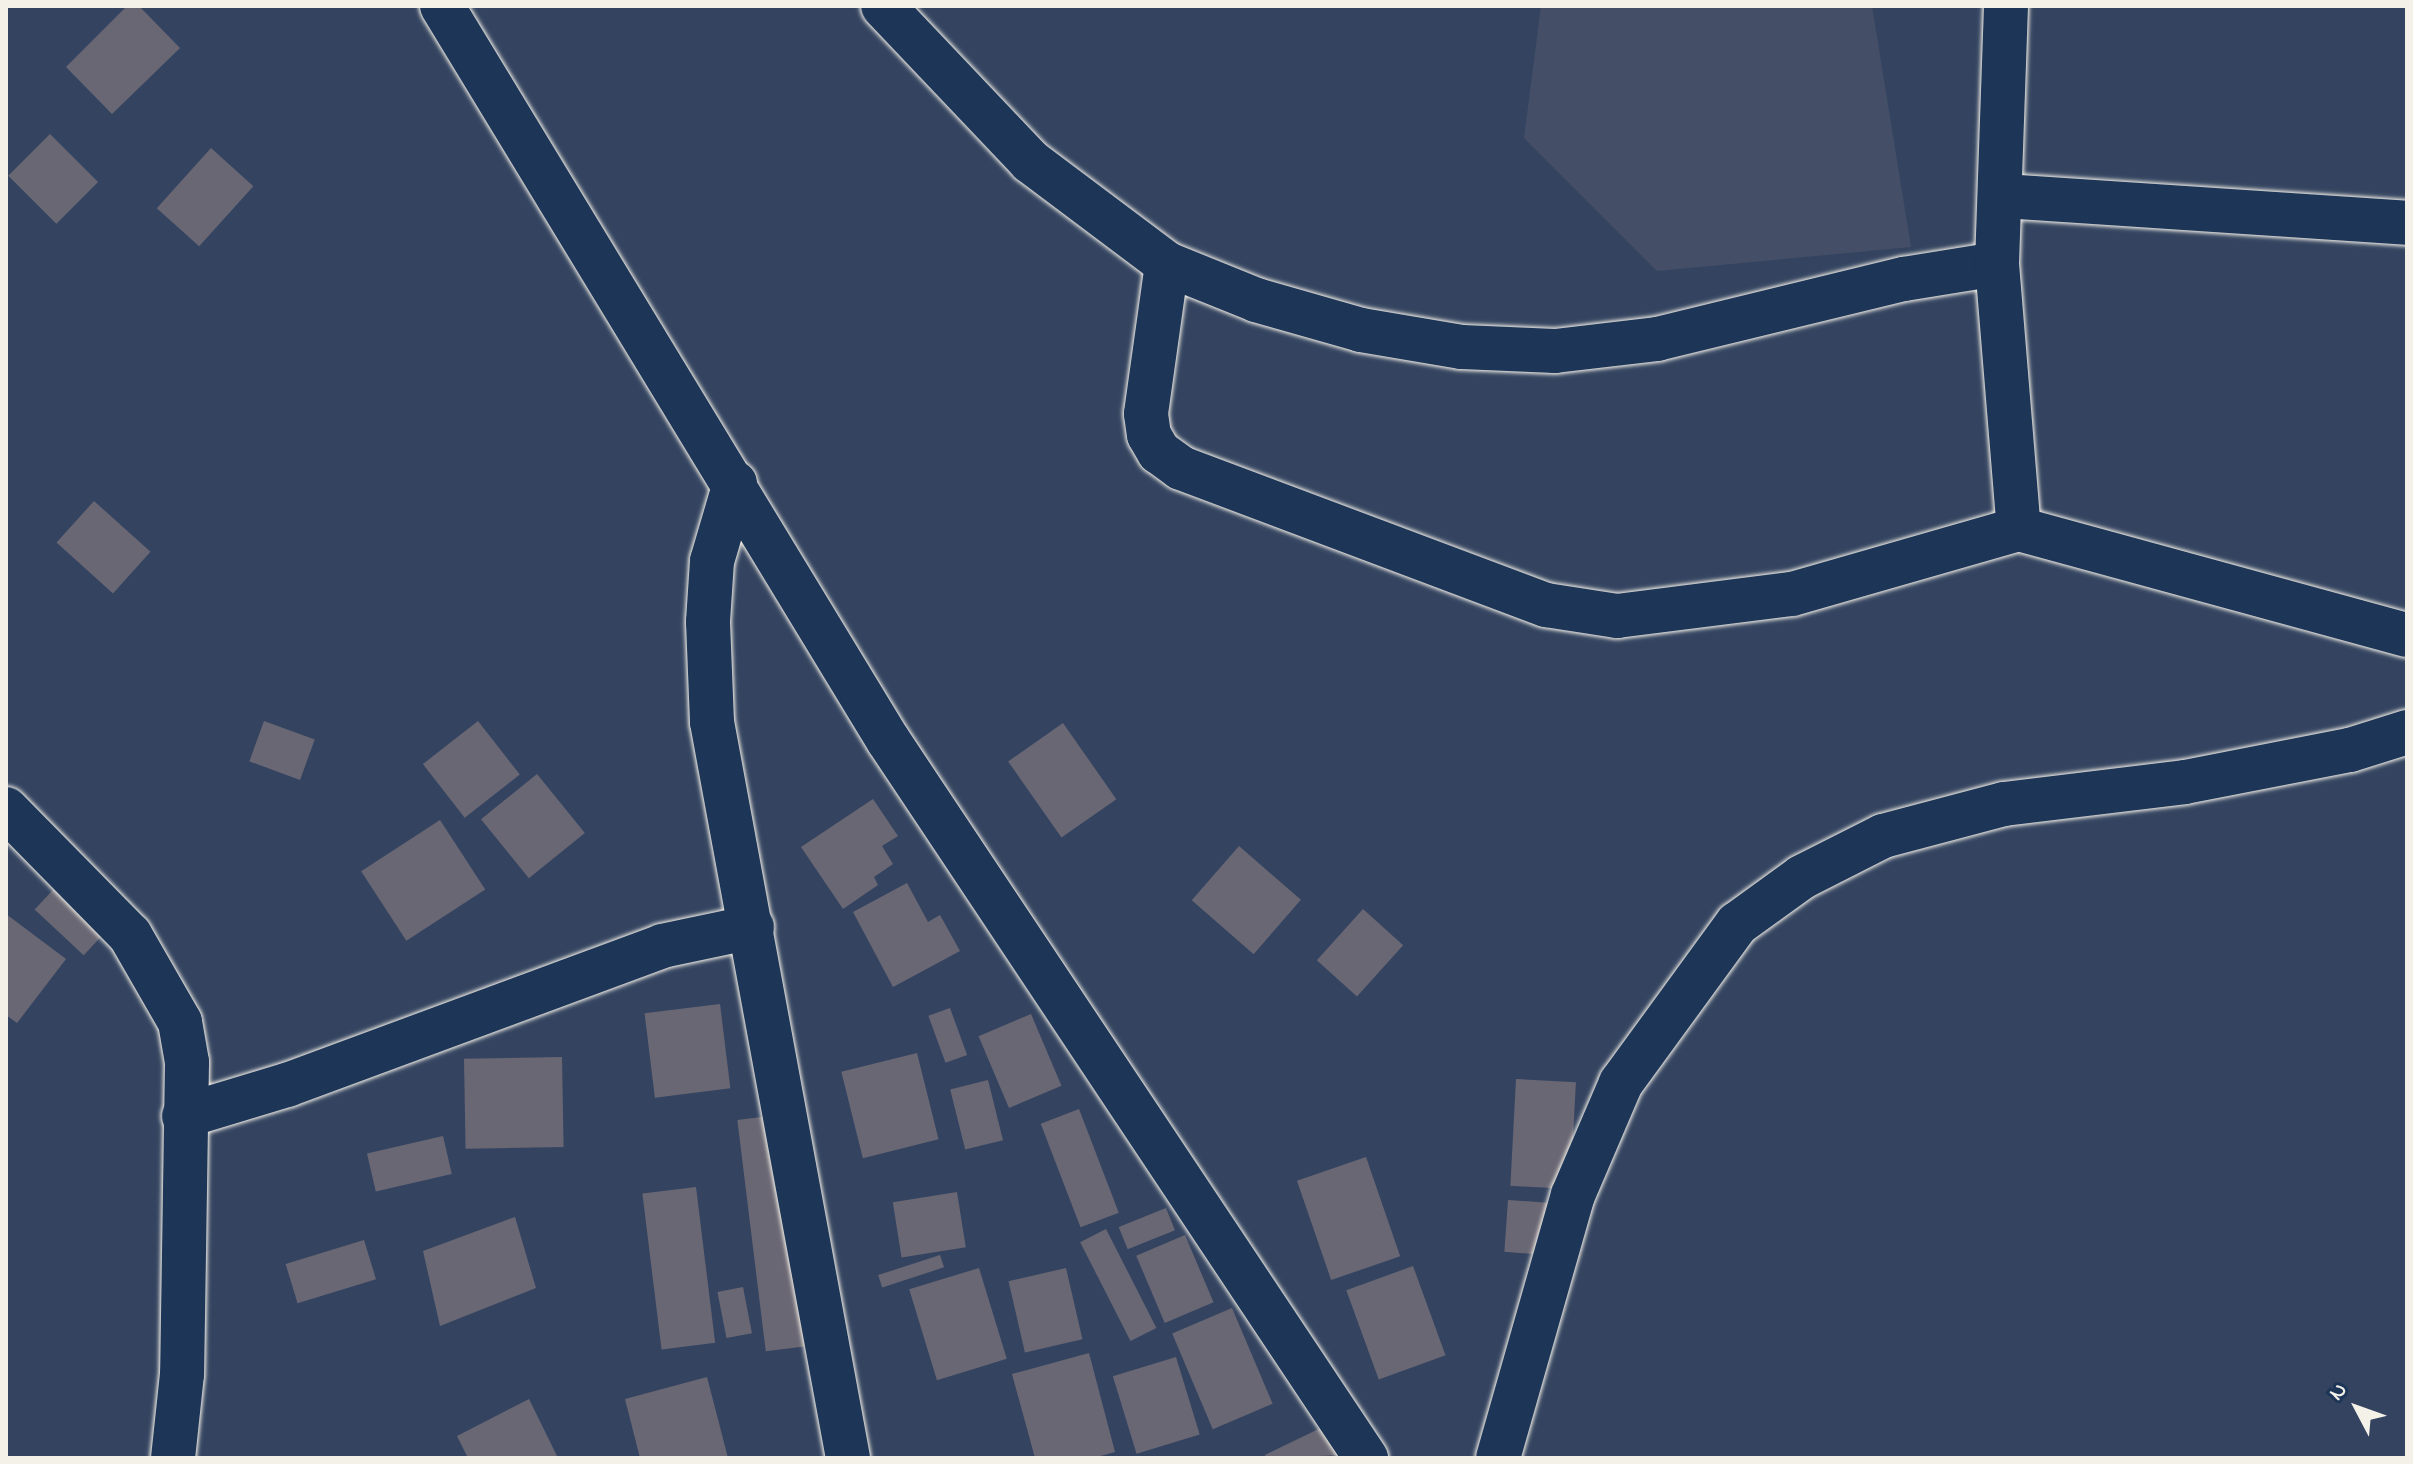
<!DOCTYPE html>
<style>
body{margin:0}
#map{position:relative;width:2413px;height:1464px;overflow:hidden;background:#344460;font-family:"Indie Flower",sans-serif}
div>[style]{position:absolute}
.built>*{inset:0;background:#444e66}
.building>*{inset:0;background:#6a6774;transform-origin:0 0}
.roads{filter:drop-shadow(0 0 2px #f4f1e8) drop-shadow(0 0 2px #f4f1e8)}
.minor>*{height:44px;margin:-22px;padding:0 22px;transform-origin:22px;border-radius:22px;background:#1d3557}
span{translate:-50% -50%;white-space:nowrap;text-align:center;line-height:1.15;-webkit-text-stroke:6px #1d3557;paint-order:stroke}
.frame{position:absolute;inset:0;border:8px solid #f4f1e8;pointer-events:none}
.north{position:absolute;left:2317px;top:1368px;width:80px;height:80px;-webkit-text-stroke:6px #1d3557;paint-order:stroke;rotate:311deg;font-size:22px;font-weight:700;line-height:32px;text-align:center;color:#f4f1e8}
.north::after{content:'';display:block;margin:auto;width:28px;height:36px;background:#f4f1e8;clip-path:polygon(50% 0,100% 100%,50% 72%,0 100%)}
</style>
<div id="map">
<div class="built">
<div style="clip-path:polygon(1541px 6px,1872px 6px,1911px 247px,1657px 271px,1524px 138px)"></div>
</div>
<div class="building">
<div style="clip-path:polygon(127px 6px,139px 6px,180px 48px,112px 114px,66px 67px)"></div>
<div style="left:50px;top:134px;width:68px;height:59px;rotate:45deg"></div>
<div style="left:211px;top:148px;width:57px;height:81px;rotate:42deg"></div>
<div style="left:94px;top:501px;width:76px;height:56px;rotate:42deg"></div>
<div style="left:264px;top:721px;width:54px;height:43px;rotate:20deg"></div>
<div style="left:478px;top:721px;width:68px;height:70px;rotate:52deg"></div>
<div style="left:1063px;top:723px;width:93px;height:67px;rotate:55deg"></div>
<div style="left:537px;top:774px;width:76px;height:72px;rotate:51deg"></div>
<div style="clip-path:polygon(873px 799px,898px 836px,882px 846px,893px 864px,874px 877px,878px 885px,843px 909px,801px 847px)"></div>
<div style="left:440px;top:820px;width:83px;height:94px;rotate:57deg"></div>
<div style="left:1239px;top:846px;width:82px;height:72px;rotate:41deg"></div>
<div style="left:64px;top:878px;width:67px;height:43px;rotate:43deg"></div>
<div style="clip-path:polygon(907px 883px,928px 922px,940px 915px,960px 951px,893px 987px,853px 912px)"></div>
<div style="left:1363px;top:909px;width:54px;height:69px;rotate:42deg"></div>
<div style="clip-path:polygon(6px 914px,66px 959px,17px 1023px,6px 1015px)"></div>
<div style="left:720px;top:1004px;width:85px;height:76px;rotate:83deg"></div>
<div style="left:950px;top:1008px;width:50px;height:23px;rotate:70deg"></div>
<div style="left:1031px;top:1014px;width:78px;height:57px;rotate:67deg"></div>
<div style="left:917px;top:1053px;width:89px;height:78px;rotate:76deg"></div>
<div style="left:562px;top:1057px;width:90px;height:98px;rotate:89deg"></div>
<div style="left:1516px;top:1079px;width:60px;height:107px;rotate:3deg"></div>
<div style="left:988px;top:1080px;width:62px;height:39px;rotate:76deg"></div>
<div style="left:1079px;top:1109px;width:111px;height:41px;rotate:69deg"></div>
<div style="left:786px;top:1114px;width:233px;height:49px;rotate:83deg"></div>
<div style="left:443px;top:1136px;width:39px;height:78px;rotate:77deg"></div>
<div style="left:1366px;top:1157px;width:105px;height:73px;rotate:71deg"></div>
<div style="left:696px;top:1187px;width:157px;height:54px;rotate:83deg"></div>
<div style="left:957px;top:1192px;width:56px;height:65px;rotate:81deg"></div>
<div style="left:1508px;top:1200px;width:46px;height:52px;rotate:4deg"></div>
<div style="left:1166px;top:1208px;width:24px;height:51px;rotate:68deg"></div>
<div style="clip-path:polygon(515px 1217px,536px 1288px,440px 1326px,423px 1251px)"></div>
<div style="left:1106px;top:1229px;width:111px;height:29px;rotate:63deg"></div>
<div style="left:1185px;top:1235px;width:73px;height:53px;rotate:67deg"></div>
<div style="left:364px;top:1240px;width:41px;height:82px;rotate:73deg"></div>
<div style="left:940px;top:1255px;width:13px;height:65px;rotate:72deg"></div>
<div style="left:1413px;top:1266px;width:95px;height:71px;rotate:70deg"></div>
<div style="left:979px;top:1268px;width:95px;height:73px;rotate:73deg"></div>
<div style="left:1066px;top:1268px;width:73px;height:59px;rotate:77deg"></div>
<div style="left:743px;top:1287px;width:47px;height:26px;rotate:79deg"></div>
<div style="left:1232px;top:1308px;width:104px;height:65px;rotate:67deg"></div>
<div style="clip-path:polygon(1089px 1353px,1115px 1452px,1093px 1458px,1035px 1458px,1012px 1374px)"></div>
<div style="left:1176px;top:1357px;width:81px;height:66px;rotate:73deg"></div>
<div style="clip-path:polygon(707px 1377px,728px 1458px,640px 1458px,625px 1399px)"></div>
<div style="clip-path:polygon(529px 1399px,558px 1458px,468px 1458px,457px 1436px)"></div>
<div style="clip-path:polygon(1331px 1423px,1346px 1455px,1266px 1458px,1265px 1455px)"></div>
</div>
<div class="roads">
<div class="minor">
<div style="left:442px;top:6px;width:859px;rotate:58.72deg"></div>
<div style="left:888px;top:740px;width:863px;rotate:56.35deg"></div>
<div style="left:883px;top:6px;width:214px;rotate:46.5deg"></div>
<div style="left:1030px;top:161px;width:171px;rotate:36.9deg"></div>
<div style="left:1167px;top:264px;width:96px;rotate:22deg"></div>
<div style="left:1256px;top:300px;width:109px;rotate:15.9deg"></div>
<div style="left:1361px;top:330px;width:102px;rotate:9.6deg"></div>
<div style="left:1462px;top:347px;width:93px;rotate:2.5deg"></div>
<div style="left:1555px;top:351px;width:103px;rotate:-6.7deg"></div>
<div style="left:1657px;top:339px;width:254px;rotate:-13.7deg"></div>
<div style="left:1904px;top:279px;width:94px;rotate:-9.2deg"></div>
<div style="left:2006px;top:6px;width:258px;rotate:92deg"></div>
<div style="left:1997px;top:264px;width:266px;rotate:85.3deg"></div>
<div style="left:2019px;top:529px;width:402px;rotate:15.3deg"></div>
<div style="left:2003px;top:196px;width:405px;rotate:3.8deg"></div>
<div style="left:1167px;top:264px;width:151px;rotate:98deg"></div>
<div style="left:1146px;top:414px;width:21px;rotate:82deg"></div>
<div style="left:1149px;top:435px;width:20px;rotate:60deg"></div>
<div style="left:1159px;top:452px;width:27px;rotate:36deg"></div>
<div style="left:1181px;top:468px;width:390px;rotate:20.6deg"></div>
<div style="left:1546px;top:605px;width:72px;rotate:8.8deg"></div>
<div style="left:1617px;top:616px;width:176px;rotate:-7.2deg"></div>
<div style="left:1792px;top:594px;width:236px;rotate:-16deg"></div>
<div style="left:735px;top:483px;width:81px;rotate:106.4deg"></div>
<div style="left:712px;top:561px;width:61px;rotate:93.8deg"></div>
<div style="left:708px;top:622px;width:100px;rotate:87.7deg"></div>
<div style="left:712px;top:722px;width:748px;rotate:79.53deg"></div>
<div style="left:6px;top:809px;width:177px;rotate:45.5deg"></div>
<div style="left:130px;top:935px;width:100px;rotate:60.1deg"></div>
<div style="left:180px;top:1022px;width:41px;rotate:80.1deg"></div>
<div style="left:187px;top:1062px;width:312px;rotate:90.9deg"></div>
<div style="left:182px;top:1374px;width:84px;rotate:96.1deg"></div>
<div style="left:184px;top:1116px;width:108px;rotate:-16.8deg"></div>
<div style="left:287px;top:1085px;width:400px;rotate:-20.3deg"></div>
<div style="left:662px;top:946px;width:92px;rotate:-11.9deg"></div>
<div style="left:1498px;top:1458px;width:273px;rotate:-74.1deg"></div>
<div style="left:1573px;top:1195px;width:122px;rotate:-66.8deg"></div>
<div style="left:1621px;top:1083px;width:197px;rotate:-53.9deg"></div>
<div style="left:1737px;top:924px;width:80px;rotate:-35.9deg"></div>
<div style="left:1802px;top:877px;width:91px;rotate:-26.8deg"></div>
<div style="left:1883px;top:836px;width:125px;rotate:-14.8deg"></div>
<div style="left:2004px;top:804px;width:182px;rotate:-6.9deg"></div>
<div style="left:2185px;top:782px;width:168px;rotate:-11deg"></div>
<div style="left:2350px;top:750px;width:60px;rotate:-17.5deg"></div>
</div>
</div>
<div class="frame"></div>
<div class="north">N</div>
</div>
